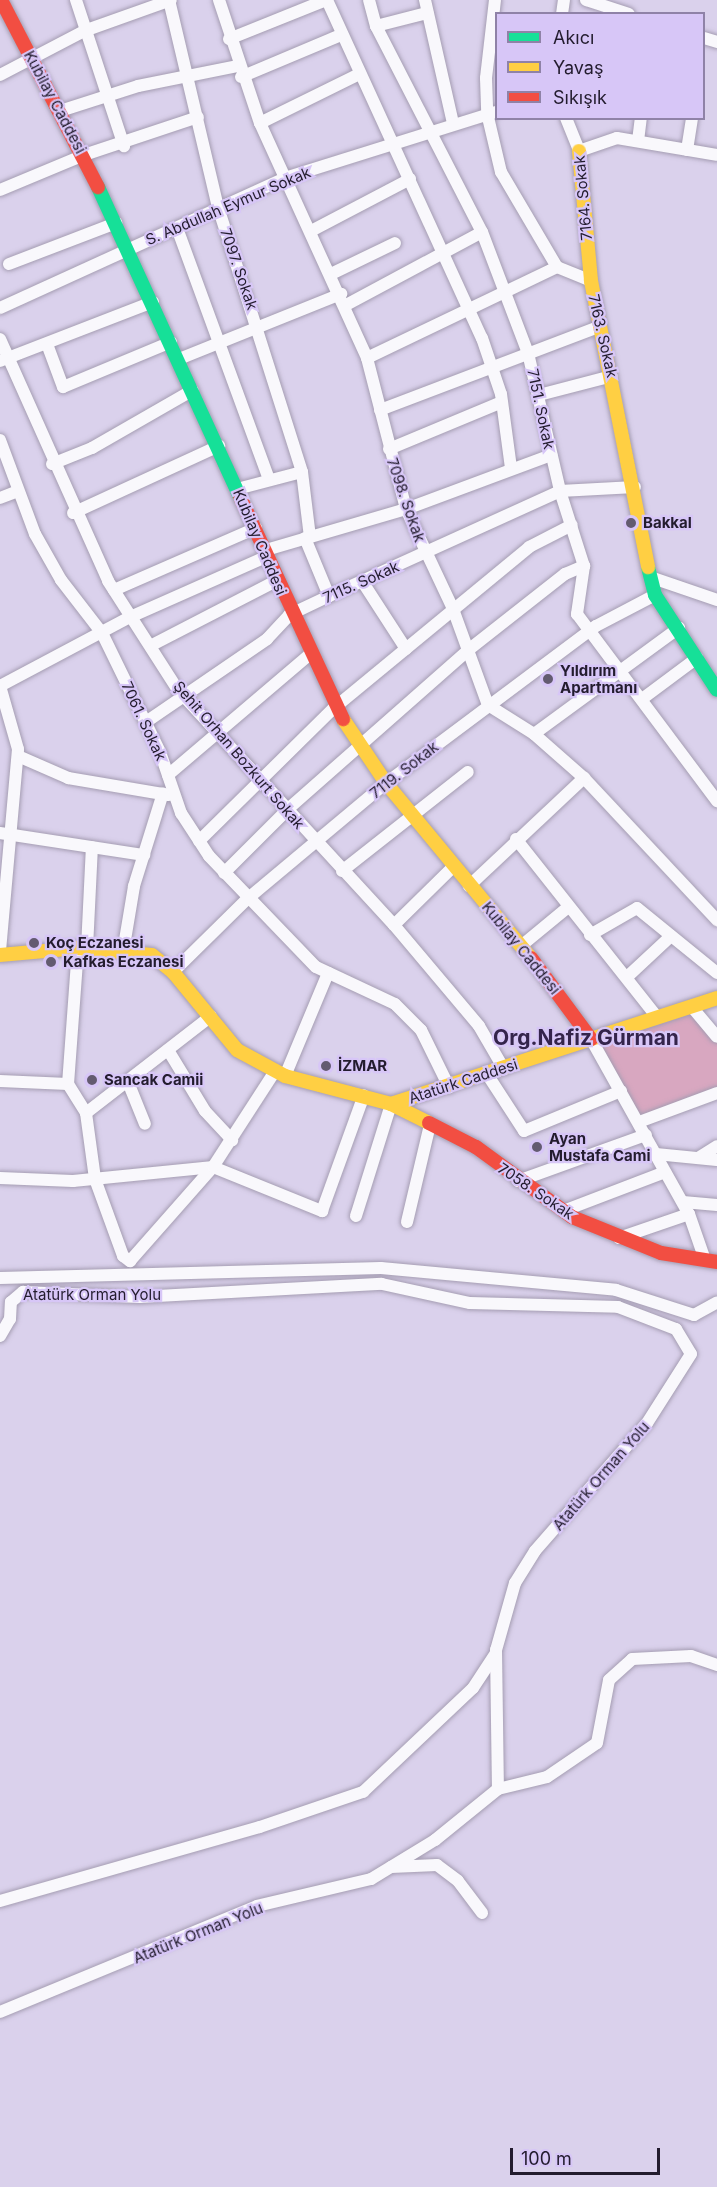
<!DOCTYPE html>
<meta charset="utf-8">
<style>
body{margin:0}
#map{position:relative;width:717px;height:2187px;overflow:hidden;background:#dad1ec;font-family:Inter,sans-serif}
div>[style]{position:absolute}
.green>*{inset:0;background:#d8a7c0}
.roads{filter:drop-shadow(0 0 2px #a59db2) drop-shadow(0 0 2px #a59db2)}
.street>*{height:12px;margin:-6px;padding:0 6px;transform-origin:6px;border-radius:6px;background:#f9f8fc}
.fast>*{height:14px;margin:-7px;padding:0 7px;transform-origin:7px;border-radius:7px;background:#16e098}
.slow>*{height:14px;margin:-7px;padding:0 7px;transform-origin:7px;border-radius:7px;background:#ffcf43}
.jam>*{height:14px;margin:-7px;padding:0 7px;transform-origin:7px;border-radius:7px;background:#f24e42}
.dots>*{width:16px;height:16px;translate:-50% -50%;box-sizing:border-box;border:3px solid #d7c6f7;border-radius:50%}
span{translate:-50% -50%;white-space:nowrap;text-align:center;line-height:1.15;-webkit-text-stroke:4.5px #d7c6f7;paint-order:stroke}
.street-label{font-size:15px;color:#231c2e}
.poi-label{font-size:15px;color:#231c2e;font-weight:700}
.left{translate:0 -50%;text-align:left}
.district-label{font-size:21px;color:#34244b;font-weight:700}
.legend{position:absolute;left:495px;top:12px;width:210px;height:108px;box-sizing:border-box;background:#d7c6f7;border:2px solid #8f82a7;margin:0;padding:8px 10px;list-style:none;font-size:18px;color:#231c2e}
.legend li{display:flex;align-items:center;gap:12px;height:30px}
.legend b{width:30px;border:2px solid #8f82a7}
.scale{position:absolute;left:510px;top:2148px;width:150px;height:27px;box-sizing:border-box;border:3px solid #231c2e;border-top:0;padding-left:8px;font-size:18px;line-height:21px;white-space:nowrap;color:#231c2e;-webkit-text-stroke:4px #d7c6f7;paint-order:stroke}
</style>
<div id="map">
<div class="green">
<div style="clip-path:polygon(692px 1011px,717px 1042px,717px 1087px,641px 1116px,599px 1043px)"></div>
</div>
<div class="roads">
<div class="street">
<div style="left:76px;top:0;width:154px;rotate:71.8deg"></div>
<div style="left:169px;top:0;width:213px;rotate:76.7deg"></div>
<div style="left:218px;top:207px;width:278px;rotate:72.4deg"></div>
<div style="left:302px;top:472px;width:65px;rotate:83deg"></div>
<div style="left:219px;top:0;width:130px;rotate:71.6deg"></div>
<div style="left:260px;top:123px;width:258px;rotate:65.5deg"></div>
<div style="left:367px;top:358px;width:156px;rotate:75.5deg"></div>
<div style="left:406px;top:509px;width:110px;rotate:64.8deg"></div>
<div style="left:453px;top:609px;width:102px;rotate:70deg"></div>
<div style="left:488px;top:705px;width:54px;rotate:32.2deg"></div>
<div style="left:534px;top:734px;width:67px;rotate:41.3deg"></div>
<div style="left:584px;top:778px;width:195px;rotate:46.9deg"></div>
<div style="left:327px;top:0;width:372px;rotate:65.4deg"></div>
<div style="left:482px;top:338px;width:59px;rotate:71.3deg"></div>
<div style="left:501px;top:394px;width:75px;rotate:82.3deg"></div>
<div style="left:369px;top:0;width:27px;rotate:75deg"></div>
<div style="left:376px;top:26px;width:232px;rotate:62.8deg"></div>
<div style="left:482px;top:232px;width:129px;rotate:69.2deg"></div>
<div style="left:528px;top:353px;width:142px;rotate:76.9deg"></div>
<div style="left:560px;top:491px;width:79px;rotate:72.3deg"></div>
<div style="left:584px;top:566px;width:49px;rotate:98.3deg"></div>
<div style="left:577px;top:614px;width:234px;rotate:53.2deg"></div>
<div style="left:425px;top:0;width:126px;rotate:77.2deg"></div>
<div style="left:495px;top:0;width:79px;rotate:96.6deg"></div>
<div style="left:486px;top:78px;width:35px;rotate:88deg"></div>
<div style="left:487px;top:113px;width:61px;rotate:76.7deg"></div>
<div style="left:501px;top:172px;width:110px;rotate:59.5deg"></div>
<div style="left:557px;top:267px;width:37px;rotate:22deg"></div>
<div style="left:586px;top:0;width:45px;rotate:18deg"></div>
<div style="left:562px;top:14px;width:14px;rotate:-82deg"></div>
<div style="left:376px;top:26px;width:53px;rotate:-14.3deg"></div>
<div style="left:704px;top:38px;width:14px;rotate:17deg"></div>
<div style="left:229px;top:39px;width:105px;rotate:-21.9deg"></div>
<div style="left:0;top:75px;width:95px;rotate:-27.6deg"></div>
<div style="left:84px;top:31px;width:92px;rotate:-19.6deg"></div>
<div style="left:241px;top:77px;width:108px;rotate:-22.8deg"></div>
<div style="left:60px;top:111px;width:82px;rotate:-17.8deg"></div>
<div style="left:138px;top:86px;width:101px;rotate:-11.4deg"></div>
<div style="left:566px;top:118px;width:35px;rotate:68deg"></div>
<div style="left:579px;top:151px;width:40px;rotate:-18.9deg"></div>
<div style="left:617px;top:138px;width:101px;rotate:9.6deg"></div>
<div style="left:260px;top:123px;width:110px;rotate:-26.3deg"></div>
<div style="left:638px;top:141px;width:23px;rotate:-83deg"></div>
<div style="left:687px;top:150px;width:32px;rotate:-81deg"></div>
<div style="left:0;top:190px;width:91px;rotate:-22.6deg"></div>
<div style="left:84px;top:155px;width:120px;rotate:-18.4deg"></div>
<div style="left:177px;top:228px;width:268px;rotate:69.9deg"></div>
<div style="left:311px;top:231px;width:112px;rotate:-27.7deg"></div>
<div style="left:9px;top:264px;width:115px;rotate:-21deg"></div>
<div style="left:331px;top:274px;width:71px;rotate:-25.8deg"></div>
<div style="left:346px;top:305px;width:154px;rotate:-28.2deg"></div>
<div style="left:0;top:308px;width:313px;rotate:-24.5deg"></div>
<div style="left:285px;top:178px;width:221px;rotate:-17.4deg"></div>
<div style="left:0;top:339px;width:265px;rotate:65.9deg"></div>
<div style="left:108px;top:581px;width:130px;rotate:57.3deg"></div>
<div style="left:178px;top:690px;width:319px;rotate:47.4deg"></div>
<div style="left:394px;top:925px;width:132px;rotate:49.9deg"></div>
<div style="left:479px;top:1026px;width:50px;rotate:59.8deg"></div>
<div style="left:47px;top:344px;width:46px;rotate:69.6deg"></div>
<div style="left:63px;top:387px;width:117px;rotate:-22.6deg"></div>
<div style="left:367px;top:358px;width:211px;rotate:-25.6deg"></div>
<div style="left:179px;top:359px;width:175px;rotate:-21.9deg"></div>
<div style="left:0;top:361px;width:164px;rotate:-21.1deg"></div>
<div style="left:539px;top:395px;width:75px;rotate:-14.6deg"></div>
<div style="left:380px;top:410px;width:236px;rotate:-20.8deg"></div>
<div style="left:0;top:440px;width:100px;rotate:69.6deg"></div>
<div style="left:35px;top:534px;width:53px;rotate:60.5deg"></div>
<div style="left:61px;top:580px;width:67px;rotate:52.3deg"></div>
<div style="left:102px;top:633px;width:132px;rotate:64deg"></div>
<div style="left:160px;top:752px;width:65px;rotate:71deg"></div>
<div style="left:181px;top:813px;width:51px;rotate:56.9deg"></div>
<div style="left:209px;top:856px;width:154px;rotate:46.1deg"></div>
<div style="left:316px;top:967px;width:87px;rotate:25.1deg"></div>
<div style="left:395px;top:1004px;width:37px;rotate:45deg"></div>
<div style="left:421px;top:1030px;width:64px;rotate:63.8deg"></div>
<div style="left:389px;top:449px;width:122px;rotate:-22.6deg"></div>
<div style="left:52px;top:464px;width:43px;rotate:-21.8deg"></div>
<div style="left:92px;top:448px;width:116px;rotate:-29.9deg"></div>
<div style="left:237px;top:489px;width:67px;rotate:-14.7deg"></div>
<div style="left:0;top:498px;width:19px;rotate:-21deg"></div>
<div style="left:73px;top:513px;width:161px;rotate:-24.7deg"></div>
<div style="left:305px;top:538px;width:63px;rotate:67.5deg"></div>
<div style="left:266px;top:550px;width:146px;rotate:-16.3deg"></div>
<div style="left:406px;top:509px;width:155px;rotate:-20.4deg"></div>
<div style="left:650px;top:577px;width:71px;rotate:18.9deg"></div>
<div style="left:362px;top:581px;width:81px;rotate:57.1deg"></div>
<div style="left:114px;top:590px;width:155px;rotate:-23.6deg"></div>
<div style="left:152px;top:645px;width:142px;rotate:-27.3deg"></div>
<div style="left:0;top:686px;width:145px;rotate:-28deg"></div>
<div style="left:128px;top:618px;width:153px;rotate:-23.9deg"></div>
<div style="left:0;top:686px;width:66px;rotate:74.1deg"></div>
<div style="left:18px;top:749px;width:203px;rotate:95.1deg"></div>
<div style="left:642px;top:699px;width:69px;rotate:-36.7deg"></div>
<div style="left:146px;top:722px;width:147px;rotate:-34.4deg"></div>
<div style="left:267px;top:639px;width:33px;rotate:-47deg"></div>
<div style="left:289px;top:615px;width:44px;rotate:-25.4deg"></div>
<div style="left:329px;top:596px;width:254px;rotate:-24.4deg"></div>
<div style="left:560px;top:491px;width:75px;rotate:-3.1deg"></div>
<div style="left:534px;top:734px;width:180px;rotate:-36.2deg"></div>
<div style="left:18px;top:756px;width:55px;rotate:23.7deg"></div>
<div style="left:68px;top:778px;width:102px;rotate:9.6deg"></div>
<div style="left:168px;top:775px;width:184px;rotate:-40.4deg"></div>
<div style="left:0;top:833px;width:146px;rotate:8.7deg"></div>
<div style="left:516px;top:839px;width:227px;rotate:51.6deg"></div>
<div style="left:199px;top:841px;width:190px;rotate:-44.6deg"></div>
<div style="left:334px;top:708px;width:253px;rotate:-39.5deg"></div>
<div style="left:529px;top:547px;width:48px;rotate:-27.1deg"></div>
<div style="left:342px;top:871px;width:160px;rotate:-38.2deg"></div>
<div style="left:224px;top:873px;width:91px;rotate:-45deg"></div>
<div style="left:288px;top:809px;width:239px;rotate:-41.4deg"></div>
<div style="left:467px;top:651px;width:125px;rotate:-38.2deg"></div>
<div style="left:565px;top:574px;width:21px;rotate:-23deg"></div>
<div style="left:469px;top:886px;width:158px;rotate:-43.2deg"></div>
<div style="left:394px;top:925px;width:83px;rotate:-44.5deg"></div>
<div style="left:590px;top:935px;width:54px;rotate:-29.9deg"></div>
<div style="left:637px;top:908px;width:103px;rotate:39.1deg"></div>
<div style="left:521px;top:946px;width:60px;rotate:-39.6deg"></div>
<div style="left:78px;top:948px;width:136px;rotate:94.2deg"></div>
<div style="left:68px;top:1084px;width:34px;rotate:58deg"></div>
<div style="left:86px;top:1113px;width:67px;rotate:82.2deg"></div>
<div style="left:95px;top:1179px;width:82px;rotate:70deg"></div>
<div style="left:123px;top:1256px;width:9px;rotate:36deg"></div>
<div style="left:87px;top:948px;width:101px;rotate:-87.2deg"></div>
<div style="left:123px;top:952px;width:67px;rotate:-80.5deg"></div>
<div style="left:134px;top:886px;width:97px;rotate:-72.7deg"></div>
<div style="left:173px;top:972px;width:103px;rotate:-44.6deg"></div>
<div style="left:246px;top:900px;width:182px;rotate:-39.9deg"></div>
<div style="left:386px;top:783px;width:262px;rotate:-36.8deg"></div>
<div style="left:596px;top:626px;width:67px;rotate:-27.7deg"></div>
<div style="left:627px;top:977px;width:60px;rotate:-43deg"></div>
<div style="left:691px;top:1006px;width:40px;rotate:50deg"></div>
<div style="left:591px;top:1039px;width:201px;rotate:60.8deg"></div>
<div style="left:689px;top:1214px;width:49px;rotate:70.8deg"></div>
<div style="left:168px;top:1050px;width:71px;rotate:58.8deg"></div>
<div style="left:205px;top:1111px;width:40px;rotate:47deg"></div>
<div style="left:487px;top:1074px;width:68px;rotate:57deg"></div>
<div style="left:524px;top:1131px;width:105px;rotate:-22.4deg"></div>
<div style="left:285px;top:1076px;width:112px;rotate:-67.3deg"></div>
<div style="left:0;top:1081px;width:68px;rotate:2.5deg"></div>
<div style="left:128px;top:1082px;width:45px;rotate:68deg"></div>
<div style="left:86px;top:1113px;width:158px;rotate:-37.8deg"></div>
<div style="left:639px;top:1122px;width:83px;rotate:-20.4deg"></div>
<div style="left:656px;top:1154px;width:61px;rotate:5.6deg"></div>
<div style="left:698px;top:1158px;width:22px;rotate:-32deg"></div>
<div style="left:0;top:1178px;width:73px;rotate:2.4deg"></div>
<div style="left:73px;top:1181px;width:141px;rotate:-5.7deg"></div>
<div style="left:213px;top:1167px;width:118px;rotate:22deg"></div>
<div style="left:322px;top:1211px;width:123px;rotate:-70.1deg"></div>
<div style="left:518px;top:1181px;width:136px;rotate:-19.8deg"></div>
<div style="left:683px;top:1202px;width:34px;rotate:5deg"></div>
<div style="left:563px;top:1211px;width:109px;rotate:-20.9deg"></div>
<div style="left:356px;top:1216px;width:117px;rotate:-72.6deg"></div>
<div style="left:407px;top:1222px;width:100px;rotate:-76.7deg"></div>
<div style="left:619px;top:1238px;width:74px;rotate:-18.9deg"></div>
<div style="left:130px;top:1261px;width:125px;rotate:-48.6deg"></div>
<div style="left:213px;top:1167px;width:114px;rotate:-57.1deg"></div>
<div style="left:0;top:1278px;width:381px;rotate:-1.5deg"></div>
<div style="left:381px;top:1268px;width:236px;rotate:5.3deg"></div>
<div style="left:616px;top:1290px;width:82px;rotate:17.8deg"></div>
<div style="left:694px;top:1315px;width:26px;rotate:-29deg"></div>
<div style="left:0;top:1336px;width:20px;rotate:-60deg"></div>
<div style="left:10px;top:1319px;width:17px;rotate:-87deg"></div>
<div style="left:11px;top:1302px;width:16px;rotate:-40deg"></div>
<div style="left:23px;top:1292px;width:116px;rotate:2.5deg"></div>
<div style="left:139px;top:1297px;width:243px;rotate:-3.1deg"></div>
<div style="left:382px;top:1284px;width:90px;rotate:12.2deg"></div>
<div style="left:470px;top:1303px;width:148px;rotate:1.5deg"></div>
<div style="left:618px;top:1307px;width:62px;rotate:20.8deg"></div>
<div style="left:676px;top:1329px;width:29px;rotate:59deg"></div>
<div style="left:691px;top:1354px;width:82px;rotate:122.5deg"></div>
<div style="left:647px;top:1423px;width:170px;rotate:131.2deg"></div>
<div style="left:535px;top:1551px;width:38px;rotate:122deg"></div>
<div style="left:515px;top:1583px;width:70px;rotate:105.8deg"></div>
<div style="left:496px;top:1650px;width:139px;rotate:89.2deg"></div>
<div style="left:498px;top:1789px;width:81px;rotate:141deg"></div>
<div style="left:435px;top:1840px;width:75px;rotate:148.6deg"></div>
<div style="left:371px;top:1879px;width:117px;rotate:166.7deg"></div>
<div style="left:257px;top:1906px;width:278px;rotate:157.6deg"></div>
<div style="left:498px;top:1789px;width:50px;rotate:-13.8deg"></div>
<div style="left:547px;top:1777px;width:60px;rotate:-34.2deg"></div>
<div style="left:597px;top:1743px;width:64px;rotate:-79.2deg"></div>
<div style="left:609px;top:1680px;width:31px;rotate:-42deg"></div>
<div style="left:632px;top:1659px;width:59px;rotate:-2.9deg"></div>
<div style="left:691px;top:1656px;width:28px;rotate:19deg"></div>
<div style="left:391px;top:1867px;width:46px;rotate:-2.5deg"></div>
<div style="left:437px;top:1865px;width:26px;rotate:37deg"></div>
<div style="left:458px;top:1881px;width:40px;rotate:53deg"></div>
<div style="left:0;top:1901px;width:270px;rotate:-15.9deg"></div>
<div style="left:260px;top:1827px;width:109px;rotate:-18.8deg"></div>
<div style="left:363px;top:1792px;width:151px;rotate:-43.4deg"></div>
<div style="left:473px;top:1688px;width:42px;rotate:-56.7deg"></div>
</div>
<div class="fast">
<div style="left:98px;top:187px;width:341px;rotate:65.4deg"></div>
<div style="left:648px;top:567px;width:29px;rotate:76deg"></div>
<div style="left:655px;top:595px;width:113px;rotate:56.9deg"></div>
</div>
<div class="slow">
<div style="left:579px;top:151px;width:131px;rotate:84.7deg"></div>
<div style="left:591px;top:281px;width:292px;rotate:78.7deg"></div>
<div style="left:343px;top:719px;width:77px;rotate:56.1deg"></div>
<div style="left:386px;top:783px;width:227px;rotate:50.4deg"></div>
<div style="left:0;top:955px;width:78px;rotate:-5.1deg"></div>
<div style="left:78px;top:948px;width:74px;rotate:5.4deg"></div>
<div style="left:152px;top:955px;width:27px;rotate:39deg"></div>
<div style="left:173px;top:972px;width:101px;rotate:50.6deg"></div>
<div style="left:237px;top:1050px;width:55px;rotate:28.4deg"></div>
<div style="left:285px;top:1076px;width:110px;rotate:14.8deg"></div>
<div style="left:391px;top:1104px;width:42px;rotate:26.6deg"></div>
<div style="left:391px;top:1104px;width:343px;rotate:-18deg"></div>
</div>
<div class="jam">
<div style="left:1px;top:0;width:211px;rotate:62.6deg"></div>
<div style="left:240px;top:497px;width:245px;rotate:65.1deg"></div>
<div style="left:531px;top:958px;width:101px;rotate:53.5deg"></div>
<div style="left:429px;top:1123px;width:53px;rotate:27.1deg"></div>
<div style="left:476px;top:1147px;width:119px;rotate:36.1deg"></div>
<div style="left:572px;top:1217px;width:96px;rotate:22deg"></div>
<div style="left:661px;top:1253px;width:57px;rotate:9.1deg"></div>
</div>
</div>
<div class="dots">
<div style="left:631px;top:523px;background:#635b70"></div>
<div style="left:548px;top:679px;background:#635b70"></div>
<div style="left:34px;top:943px;background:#635b70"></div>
<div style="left:51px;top:962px;background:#635b70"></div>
<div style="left:326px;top:1066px;background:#635b70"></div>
<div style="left:92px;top:1080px;background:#635b70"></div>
<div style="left:537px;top:1147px;background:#635b70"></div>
</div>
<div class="street-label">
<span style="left:55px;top:102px;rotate:62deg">Kubilay Caddesi</span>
<span style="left:583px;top:198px;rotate:-95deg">7164. Sokak</span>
<span style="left:228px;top:206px;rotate:-23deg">S. Abdullah Eymur Sokak</span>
<span style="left:239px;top:269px;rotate:71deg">7097. Sokak</span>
<span style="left:603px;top:336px;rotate:77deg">7163. Sokak</span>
<span style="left:541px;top:409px;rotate:78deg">7151. Sokak</span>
<span style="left:406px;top:500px;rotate:71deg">7098. Sokak</span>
<span style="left:260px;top:542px;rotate:67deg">Kubilay Caddesi</span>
<span style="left:361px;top:582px;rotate:-24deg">7115. Sokak</span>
<span style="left:144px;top:721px;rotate:65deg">7061. Sokak</span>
<span style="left:239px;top:755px;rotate:49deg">Şehit Orhan Bozkurt Sokak</span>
<span style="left:404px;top:770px;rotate:-38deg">7119. Sokak</span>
<span style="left:521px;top:948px;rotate:51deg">Kubilay Caddesi</span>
<span style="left:463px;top:1081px;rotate:-18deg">Atatürk Caddesi</span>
<span style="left:536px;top:1191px;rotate:34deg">7058. Sokak</span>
<span style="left:92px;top:1295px">Atatürk Orman Yolu</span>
<span style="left:601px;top:1476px;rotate:-49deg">Atatürk Orman Yolu</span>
<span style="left:198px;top:1933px;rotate:-22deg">Atatürk Orman Yolu</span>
</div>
<div class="poi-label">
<span class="left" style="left:643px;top:523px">Bakkal</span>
<span class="left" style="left:560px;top:679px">Yıldırım<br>Apartmanı</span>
<span class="left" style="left:46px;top:943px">Koç Eczanesi</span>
<span class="left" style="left:63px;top:962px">Kafkas Eczanesi</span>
<span class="left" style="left:338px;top:1066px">İZMAR</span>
<span class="left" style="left:104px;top:1080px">Sancak Camii</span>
<span class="left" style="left:549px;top:1147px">Ayan<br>Mustafa Cami</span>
</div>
<div class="district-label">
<span style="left:586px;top:1038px">Org.Nafiz Gürman</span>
</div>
<ul class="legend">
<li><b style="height:8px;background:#16e098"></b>Akıcı</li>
<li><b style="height:8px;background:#ffcf43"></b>Yavaş</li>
<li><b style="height:8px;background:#f24e42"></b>Sıkışık</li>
</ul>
<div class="scale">100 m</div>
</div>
